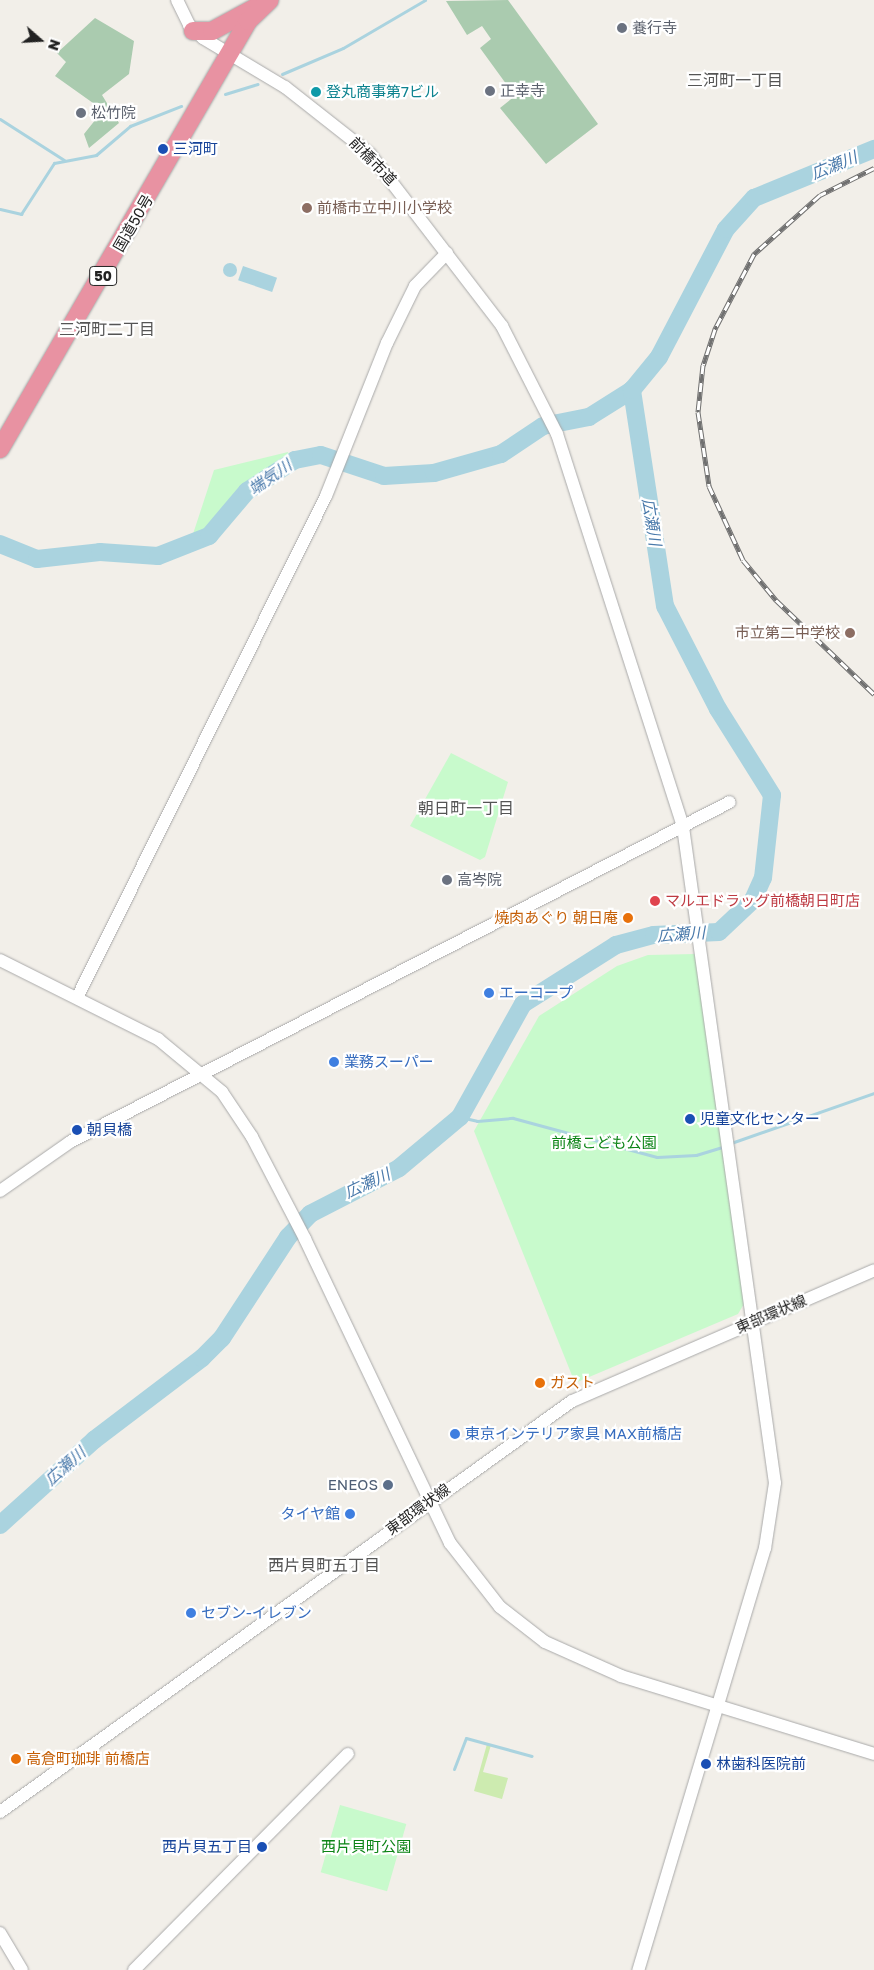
<!DOCTYPE html>
<meta charset="utf-8">
<style>
body{margin:0}
#map{position:relative;width:874px;height:1970px;overflow:hidden;background:#f2efe9;font-family:"Golos Text","Noto Sans JP",sans-serif}
div>[style]{position:absolute}
.grass>*{inset:0;background:#cdebb0}
.cemetery>*{inset:0;background:#aacbaf}
.park>*{inset:0;background:#c8facc;transform-origin:0 0}
.water>*{inset:0;background:#aad3df;transform-origin:0 0}
.round{border-radius:50%}
.stream>*{height:3px;margin:-1.5px;padding:0 1.5px;transform-origin:1.5px;border-radius:1.5px;background:#aad3df}
.river>*{height:18px;margin:-9px;padding:0 9px;transform-origin:9px;border-radius:9px;background:#aad3df}
.roads{filter:drop-shadow(0 0 1px #a9a9a9) drop-shadow(0 0 1px #a9a9a9)}
.minor>*{height:12px;margin:-6px;padding:0 6px;transform-origin:6px;border-radius:6px;background:#fff}
.highway>*{height:18px;margin:-9px;padding:0 9px;transform-origin:9px;border-radius:9px;background:#e892a2}
.rail>*{height:5px;margin-top:-2.5px;transform-origin:0;background:repeating-linear-gradient(90deg,#fff 0 9px,#707070 0 18px);box-sizing:border-box;border-block:1px solid #707070}
.dots>*{width:14px;height:14px;translate:-50% -50%;box-sizing:border-box;border:2px solid #fff;border-radius:50%}
span{translate:-50% -50%;white-space:nowrap;text-align:center;line-height:1.15;-webkit-text-stroke:4.5px #fff;paint-order:stroke}
.shield-label span{padding:1px 4px;background:#fff;border:1px solid;border-radius:4px;-webkit-text-stroke-width:0}
.shield-label{font-size:14px;color:#222;font-weight:700}
.worship-label{font-size:15px;color:#5b616d}
.left{translate:0 -50%;text-align:left}
.culture-label{font-size:15px;color:#0d838f}
.transit-label{font-size:15px;color:#164399}
.right{translate:-100% -50%;text-align:right}
.street-label{font-size:15px;color:#222}
.education-label{font-size:15px;color:#785e54}
.health-label{font-size:15px;color:#be3a42}
.food-label{font-size:15px;color:#c56008}
.shop-label{font-size:15px;color:#366cbe}
.park-label{font-size:15px;color:#0c8416}
.service-label{font-size:15px;color:#4e5e75}
.neighbourhood-label{font-size:16px;color:#555}
.water-label{font-size:16px;color:#4a7aab;font-style:italic}
.north{position:absolute;left:15px;top:15px;width:50px;height:50px;-webkit-text-stroke:4px #fff;paint-order:stroke;rotate:109deg;font-size:14px;font-weight:700;line-height:20px;text-align:center;color:#222}
.north::after{content:'';display:block;margin:auto;width:18px;height:22px;background:#222;clip-path:polygon(50% 0,100% 100%,50% 72%,0 100%)}
</style>
<div id="map">
<div class="grass">
<div style="clip-path:polygon(487px 1744px,491px 1745px,483px 1772px,508px 1778px,502px 1799px,474px 1791px)"></div>
</div>
<div class="cemetery">
<div style="clip-path:polygon(508px 0,598px 124px,546px 164px,500px 108px,515px 96px,480px 48px,491px 39px,482px 26px,467px 35px,446px 1px)"></div>
<div style="clip-path:polygon(95px 18px,134px 41px,129px 74px,102px 95px,119px 123px,89px 148px,84px 134px,96px 119px,92px 115px,93px 103px,55px 76px,66px 62px,57px 53px)"></div>
</div>
<div class="park">
<div style="clip-path:polygon(288px 452px,289px 456px,242px 490px,200px 537px,193px 534px,214px 470px)"></div>
<div style="clip-path:polygon(451px 753px,508px 782px,485px 857px,480px 860px,410px 826px)"></div>
<div style="clip-path:polygon(695px 954px,745px 1302px,738px 1314px,575px 1383px,474px 1131px,539px 1016px,617px 966px,648px 955px)"></div>
<div style="left:340px;top:1805px;width:69px;height:70px;rotate:16deg"></div>
</div>
<div class="water">
<div class="round" style="left:223px;top:263px;width:14px;height:14px"></div>
<div style="left:243px;top:266px;width:36px;height:15px;rotate:19deg"></div>
</div>
<div class="stream">
<div style="left:282px;top:74px;width:66px;rotate:-23.1deg"></div>
<div style="left:343px;top:48px;width:95px;rotate:-30.3deg"></div>
<div style="left:225px;top:94px;width:34px;rotate:-17deg"></div>
<div style="left:0;top:119px;width:76px;rotate:32.6deg"></div>
<div style="left:0;top:209px;width:22px;rotate:13deg"></div>
<div style="left:21px;top:214px;width:61px;rotate:-57.1deg"></div>
<div style="left:54px;top:163px;width:43px;rotate:-10.8deg"></div>
<div style="left:96px;top:155px;width:45px;rotate:-40.5deg"></div>
<div style="left:130px;top:126px;width:55px;rotate:-21.4deg"></div>
<div style="left:460px;top:1117px;width:17px;rotate:13deg"></div>
<div style="left:477px;top:1121px;width:36px;rotate:-5deg"></div>
<div style="left:513px;top:1118px;width:149px;rotate:15.2deg"></div>
<div style="left:657px;top:1157px;width:39px;rotate:-3deg"></div>
<div style="left:696px;top:1155px;width:30px;rotate:-17deg"></div>
<div style="left:731px;top:1143px;width:151px;rotate:-19.3deg"></div>
<div style="left:454px;top:1769px;width:33px;rotate:-69deg"></div>
<div style="left:466px;top:1738px;width:68px;rotate:15.3deg"></div>
</div>
<div class="river">
<div style="left:0;top:544px;width:40px;rotate:22deg"></div>
<div style="left:37px;top:559px;width:63px;rotate:-6.3deg"></div>
<div style="left:100px;top:552px;width:58px;rotate:3.9deg"></div>
<div style="left:158px;top:556px;width:55px;rotate:-21.4deg"></div>
<div style="left:209px;top:536px;width:59px;rotate:-49.8deg"></div>
<div style="left:247px;top:491px;width:57px;rotate:-32.9deg"></div>
<div style="left:295px;top:460px;width:26px;rotate:-11deg"></div>
<div style="left:321px;top:455px;width:66px;rotate:18.4deg"></div>
<div style="left:384px;top:476px;width:50px;rotate:-3.4deg"></div>
<div style="left:434px;top:473px;width:70px;rotate:-15.8deg"></div>
<div style="left:501px;top:454px;width:50px;rotate:-33.7deg"></div>
<div style="left:543px;top:426px;width:47px;rotate:-11.1deg"></div>
<div style="left:589px;top:417px;width:51px;rotate:-32.1deg"></div>
<div style="left:0;top:1525px;width:127px;rotate:-42.1deg"></div>
<div style="left:94px;top:1440px;width:136px;rotate:-37.2deg"></div>
<div style="left:202px;top:1358px;width:28px;rotate:-45deg"></div>
<div style="left:222px;top:1338px;width:121px;rotate:-56.8deg"></div>
<div style="left:288px;top:1237px;width:32px;rotate:-46deg"></div>
<div style="left:310px;top:1214px;width:100px;rotate:-27.3deg"></div>
<div style="left:399px;top:1168px;width:80px;rotate:-39.9deg"></div>
<div style="left:460px;top:1117px;width:129px;rotate:-60.9deg"></div>
<div style="left:523px;top:1004px;width:110px;rotate:-32.4deg"></div>
<div style="left:616px;top:945px;width:39px;rotate:-15deg"></div>
<div style="left:654px;top:935px;width:65px;rotate:-2.6deg"></div>
<div style="left:719px;top:932px;width:47px;rotate:-43.3deg"></div>
<div style="left:753px;top:900px;width:24px;rotate:-66deg"></div>
<div style="left:763px;top:878px;width:83px;rotate:-83.8deg"></div>
<div style="left:772px;top:795px;width:102px;rotate:-122.1deg"></div>
<div style="left:718px;top:709px;width:116px;rotate:-117.2deg"></div>
<div style="left:665px;top:606px;width:219px;rotate:-98.7deg"></div>
<div style="left:632px;top:390px;width:43px;rotate:-50.7deg"></div>
<div style="left:659px;top:357px;width:144px;rotate:-62.4deg"></div>
<div style="left:726px;top:229px;width:42px;rotate:-47.9deg"></div>
<div style="left:754px;top:198px;width:130px;rotate:-22.2deg"></div>
</div>
<div class="roads">
<div class="minor">
<div style="left:177px;top:0;width:28px;rotate:64deg"></div>
<div style="left:189px;top:25px;width:19px;rotate:43deg"></div>
<div style="left:203px;top:38px;width:96px;rotate:30.9deg"></div>
<div style="left:285px;top:87px;width:108px;rotate:38.2deg"></div>
<div style="left:370px;top:154px;width:217px;rotate:52.5deg"></div>
<div style="left:502px;top:326px;width:121px;rotate:63deg"></div>
<div style="left:557px;top:434px;width:413px;rotate:72.2deg"></div>
<div style="left:683px;top:827px;width:662px;rotate:82.02deg"></div>
<div style="left:775px;top:1483px;width:66px;rotate:98.7deg"></div>
<div style="left:765px;top:1548px;width:441px;rotate:106.7deg"></div>
<div style="left:0;top:960px;width:177px;rotate:26.6deg"></div>
<div style="left:158px;top:1039px;width:83px;rotate:39.6deg"></div>
<div style="left:222px;top:1092px;width:54px;rotate:56.3deg"></div>
<div style="left:252px;top:1137px;width:115px;rotate:62.5deg"></div>
<div style="left:305px;top:1239px;width:337px;rotate:64.5deg"></div>
<div style="left:450px;top:1543px;width:81px;rotate:52deg"></div>
<div style="left:500px;top:1607px;width:57px;rotate:37.9deg"></div>
<div style="left:545px;top:1642px;width:83px;rotate:24.1deg"></div>
<div style="left:621px;top:1676px;width:265px;rotate:17.1deg"></div>
<div style="left:77px;top:998px;width:560px;rotate:-63.62deg"></div>
<div style="left:326px;top:496px;width:165px;rotate:-68.3deg"></div>
<div style="left:387px;top:343px;width:64px;rotate:-63.8deg"></div>
<div style="left:415px;top:286px;width:46px;rotate:-45.9deg"></div>
<div style="left:0;top:1191px;width:85px;rotate:-35deg"></div>
<div style="left:70px;top:1142px;width:742px;rotate:-27.26deg"></div>
<div style="left:0;top:1812px;width:704px;rotate:-35.7deg"></div>
<div style="left:572px;top:1401px;width:329px;rotate:-23.4deg"></div>
<div style="left:0;top:1933px;width:43px;rotate:59.3deg"></div>
<div style="left:134px;top:1970px;width:304px;rotate:-45.3deg"></div>
</div>
<div class="highway">
<div style="left:193px;top:31px;width:19px"></div>
<div style="left:212px;top:31px;width:52px;rotate:-28.5deg"></div>
<div style="left:0;top:449px;width:495px;rotate:-59.9deg"></div>
<div style="left:248px;top:21px;width:30px;rotate:-44deg"></div>
</div>
</div>
<div class="rail">
<div style="left:874px;top:168px;width:60px;rotate:153.4deg"></div>
<div style="left:820px;top:195px;width:89px;rotate:138.2deg"></div>
<div style="left:754px;top:254px;width:85px;rotate:117.5deg"></div>
<div style="left:715px;top:329px;width:38px;rotate:108deg"></div>
<div style="left:703px;top:365px;width:47px;rotate:96.1deg"></div>
<div style="left:698px;top:412px;width:75px;rotate:81.5deg"></div>
<div style="left:709px;top:486px;width:81px;rotate:65.3deg"></div>
<div style="left:743px;top:560px;width:52px;rotate:50.5deg"></div>
<div style="left:776px;top:600px;width:136px;rotate:43.8deg"></div>
</div>
<div class="dots">
<div style="left:622px;top:28px;background:#6b7280"></div>
<div style="left:490px;top:91px;background:#6b7280"></div>
<div style="left:316px;top:92px;background:#0f9aa8"></div>
<div style="left:81px;top:113px;background:#6b7280"></div>
<div style="left:163px;top:149px;background:#1a4fb4"></div>
<div style="left:307px;top:208px;background:#8d6e63"></div>
<div style="left:850px;top:633px;background:#8d6e63"></div>
<div style="left:447px;top:880px;background:#6b7280"></div>
<div style="left:655px;top:901px;background:#e0444e"></div>
<div style="left:628px;top:918px;background:#e8710a"></div>
<div style="left:489px;top:993px;background:#3f7fe0"></div>
<div style="left:334px;top:1062px;background:#3f7fe0"></div>
<div style="left:690px;top:1119px;background:#1a4fb4"></div>
<div style="left:77px;top:1130px;background:#1a4fb4"></div>
<div style="left:540px;top:1383px;background:#e8710a"></div>
<div style="left:455px;top:1434px;background:#3f7fe0"></div>
<div style="left:388px;top:1485px;background:#5c6f8a"></div>
<div style="left:350px;top:1514px;background:#3f7fe0"></div>
<div style="left:191px;top:1613px;background:#3f7fe0"></div>
<div style="left:16px;top:1759px;background:#e8710a"></div>
<div style="left:706px;top:1764px;background:#1a4fb4"></div>
<div style="left:262px;top:1847px;background:#1a4fb4"></div>
</div>
<div class="shield-label">
<span style="left:103px;top:276px">50</span>
</div>
<div class="worship-label">
<span class="left" style="left:632px;top:28px">養行寺</span>
<span class="left" style="left:500px;top:91px">正幸寺</span>
<span class="left" style="left:91px;top:113px">松竹院</span>
<span class="left" style="left:457px;top:880px">高岑院</span>
</div>
<div class="culture-label">
<span class="left" style="left:326px;top:92px">登丸商事第7ビル</span>
</div>
<div class="transit-label">
<span class="left" style="left:173px;top:149px">三河町</span>
<span class="left" style="left:700px;top:1119px">児童文化センター</span>
<span class="left" style="left:87px;top:1130px">朝貝橋</span>
<span class="left" style="left:716px;top:1764px">林歯科医院前</span>
<span class="right" style="left:252px;top:1847px">西片貝五丁目</span>
</div>
<div class="street-label">
<span style="left:373px;top:161px;rotate:46deg">前橋市道</span>
<span style="left:133px;top:223px;rotate:-60deg">国道50号</span>
<span style="left:771px;top:1314px;rotate:-23deg">東部環状線</span>
<span style="left:418px;top:1509px;rotate:-36deg">東部環状線</span>
</div>
<div class="education-label">
<span class="left" style="left:317px;top:208px">前橋市立中川小学校</span>
<span class="right" style="left:840px;top:633px">市立第二中学校</span>
</div>
<div class="health-label">
<span class="left" style="left:665px;top:901px">マルエドラッグ前橋朝日町店</span>
</div>
<div class="food-label">
<span class="right" style="left:618px;top:918px">焼肉あぐり 朝日庵</span>
<span class="left" style="left:550px;top:1383px">ガスト</span>
<span class="left" style="left:26px;top:1759px">高倉町珈琲 前橋店</span>
</div>
<div class="shop-label">
<span class="left" style="left:499px;top:993px">エーコープ</span>
<span class="left" style="left:344px;top:1062px">業務スーパー</span>
<span class="left" style="left:465px;top:1434px">東京インテリア家具 MAX前橋店</span>
<span class="right" style="left:340px;top:1514px">タイヤ館</span>
<span class="left" style="left:201px;top:1613px">セブン-イレブン</span>
</div>
<div class="park-label">
<span style="left:604px;top:1143px">前橋こども公園</span>
<span style="left:366px;top:1847px">西片貝町公園</span>
</div>
<div class="service-label">
<span class="right" style="left:378px;top:1485px">ENEOS</span>
</div>
<div class="neighbourhood-label">
<span style="left:735px;top:80px">三河町一丁目</span>
<span style="left:107px;top:329px">三河町二丁目</span>
<span style="left:466px;top:808px">朝日町一丁目</span>
<span style="left:324px;top:1565px">西片貝町五丁目</span>
</div>
<div class="water-label">
<span style="left:834px;top:165px;rotate:-22deg">広瀬川</span>
<span style="left:270px;top:477px;rotate:-35deg">端気川</span>
<span style="left:652px;top:522px;rotate:81deg">広瀬川</span>
<span style="left:681px;top:934px;rotate:-4deg">広瀬川</span>
<span style="left:367px;top:1183px;rotate:-25deg">広瀬川</span>
<span style="left:65px;top:1466px;rotate:-42deg">広瀬川</span>
</div>
<div class="north">N</div>
</div>
